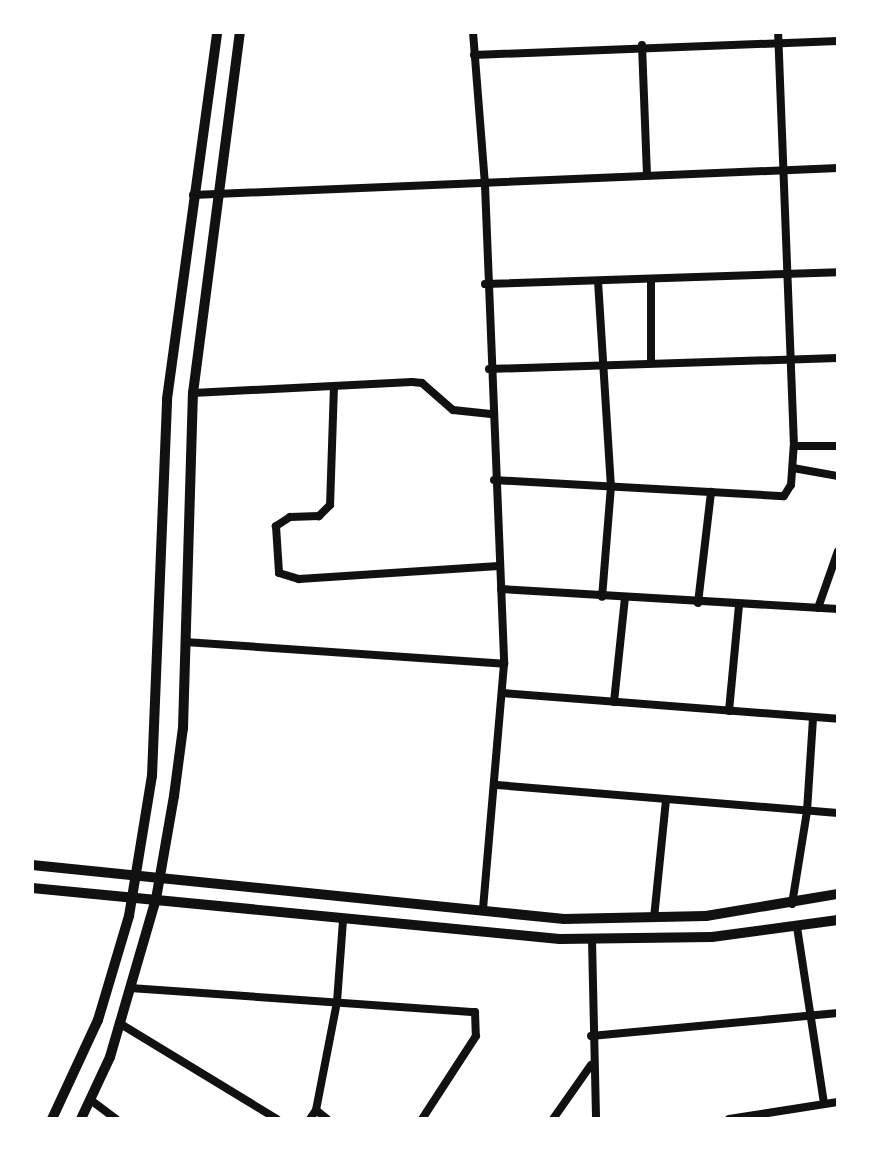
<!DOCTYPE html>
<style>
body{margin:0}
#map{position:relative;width:870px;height:1151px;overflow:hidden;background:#fff;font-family:Jost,sans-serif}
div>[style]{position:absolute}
.minor>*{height:8px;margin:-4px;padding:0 4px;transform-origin:4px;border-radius:4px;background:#111}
.tertiary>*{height:10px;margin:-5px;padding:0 5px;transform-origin:5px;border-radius:5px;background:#111}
span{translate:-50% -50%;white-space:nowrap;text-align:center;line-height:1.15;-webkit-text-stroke:7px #fff;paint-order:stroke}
.frame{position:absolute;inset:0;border:34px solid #fff;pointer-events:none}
</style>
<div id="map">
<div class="minor">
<div style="left:473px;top:32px;width:153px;rotate:85.5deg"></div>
<div style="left:485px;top:185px;width:479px;rotate:87.7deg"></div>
<div style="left:504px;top:664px;width:248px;rotate:94.9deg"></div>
<div style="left:642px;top:45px;width:130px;rotate:87.8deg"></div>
<div style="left:474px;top:55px;width:364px;rotate:-2.2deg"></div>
<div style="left:193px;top:195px;width:646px;rotate:-2.4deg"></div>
<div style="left:651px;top:279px;width:84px;rotate:90deg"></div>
<div style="left:598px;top:281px;width:205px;rotate:86.4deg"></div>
<div style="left:611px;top:486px;width:111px;rotate:94.6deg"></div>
<div style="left:485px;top:284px;width:353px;rotate:-1.9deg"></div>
<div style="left:489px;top:369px;width:349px;rotate:-1.8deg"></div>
<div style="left:334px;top:386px;width:119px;rotate:91.9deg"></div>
<div style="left:330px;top:505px;width:16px;rotate:135deg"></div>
<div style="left:319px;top:516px;width:29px;rotate:178deg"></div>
<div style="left:290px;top:517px;width:17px;rotate:147deg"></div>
<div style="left:276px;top:526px;width:47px;rotate:86.3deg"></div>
<div style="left:279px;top:573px;width:21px;rotate:17deg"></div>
<div style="left:299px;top:579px;width:200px;rotate:-3.7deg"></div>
<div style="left:193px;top:393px;width:219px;rotate:-2.9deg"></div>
<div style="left:412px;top:382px;width:10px;rotate:6deg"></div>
<div style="left:422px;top:383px;width:41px;rotate:41.1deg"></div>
<div style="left:453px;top:410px;width:38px;rotate:6deg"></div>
<div style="left:794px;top:446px;width:44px"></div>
<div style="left:793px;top:468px;width:46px;rotate:10.1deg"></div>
<div style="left:494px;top:480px;width:290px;rotate:3.2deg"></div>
<div style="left:784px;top:496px;width:13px;rotate:-58deg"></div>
<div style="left:791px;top:485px;width:39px;rotate:-86deg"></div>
<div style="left:794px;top:446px;width:414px;rotate:-92.2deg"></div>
<div style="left:501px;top:589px;width:338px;rotate:3.4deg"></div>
<div style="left:698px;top:603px;width:112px;rotate:-83.3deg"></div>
<div style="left:818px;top:608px;width:60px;rotate:-70.7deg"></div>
<div style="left:185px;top:642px;width:320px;rotate:3.9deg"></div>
<div style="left:502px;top:693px;width:337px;rotate:4.4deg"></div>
<div style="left:614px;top:702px;width:105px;rotate:-84deg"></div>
<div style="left:729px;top:711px;width:105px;rotate:-84.6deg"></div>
<div style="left:497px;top:785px;width:342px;rotate:4.7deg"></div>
<div style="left:792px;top:904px;width:94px;rotate:-80.8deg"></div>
<div style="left:807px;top:811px;width:93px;rotate:-86.3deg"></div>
<div style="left:654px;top:918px;width:119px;rotate:-84.2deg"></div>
<div style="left:797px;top:927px;width:179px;rotate:81.3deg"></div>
<div style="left:592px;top:940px;width:179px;rotate:88.7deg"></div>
<div style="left:130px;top:988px;width:346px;rotate:4deg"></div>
<div style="left:475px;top:1012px;width:24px;rotate:88deg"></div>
<div style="left:476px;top:1036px;width:99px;rotate:123deg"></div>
<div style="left:119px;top:1023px;width:185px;rotate:31.3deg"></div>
<div style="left:591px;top:1036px;width:248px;rotate:-5.3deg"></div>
<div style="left:92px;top:1101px;width:30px;rotate:37deg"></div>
<div style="left:316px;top:1110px;width:14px;rotate:39deg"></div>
<div style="left:310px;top:1119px;width:11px;rotate:-56deg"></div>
<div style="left:316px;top:1110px;width:110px;rotate:-79deg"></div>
<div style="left:337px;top:1002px;width:82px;rotate:-85.8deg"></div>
<div style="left:553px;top:1119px;width:66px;rotate:-54.9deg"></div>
<div style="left:729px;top:1119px;width:110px;rotate:-8.9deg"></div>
</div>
<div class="tertiary">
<div style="left:32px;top:865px;width:535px;rotate:5.8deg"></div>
<div style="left:564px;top:919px;width:142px;rotate:-1.2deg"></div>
<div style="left:706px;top:916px;width:134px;rotate:-9.5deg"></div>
<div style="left:32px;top:888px;width:530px;rotate:5.52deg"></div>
<div style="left:560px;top:939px;width:152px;rotate:-0.8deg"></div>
<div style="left:712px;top:937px;width:127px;rotate:-7.7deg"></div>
<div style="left:52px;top:1119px;width:109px;rotate:-65.1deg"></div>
<div style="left:98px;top:1020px;width:109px;rotate:-73.4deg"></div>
<div style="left:129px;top:916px;width:142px;rotate:-80.7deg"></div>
<div style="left:152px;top:776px;width:377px;rotate:-87.7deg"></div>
<div style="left:167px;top:399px;width:370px;rotate:-82.2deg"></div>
<div style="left:81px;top:1119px;width:68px;rotate:-64.9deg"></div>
<div style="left:110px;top:1057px;width:165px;rotate:-73.8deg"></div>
<div style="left:156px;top:899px;width:105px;rotate:-80.1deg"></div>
<div style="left:174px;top:796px;width:69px;rotate:-82.5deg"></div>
<div style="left:183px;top:728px;width:335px;rotate:-88.3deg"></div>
<div style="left:193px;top:393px;width:364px;rotate:-82.6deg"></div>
</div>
<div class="frame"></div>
</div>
